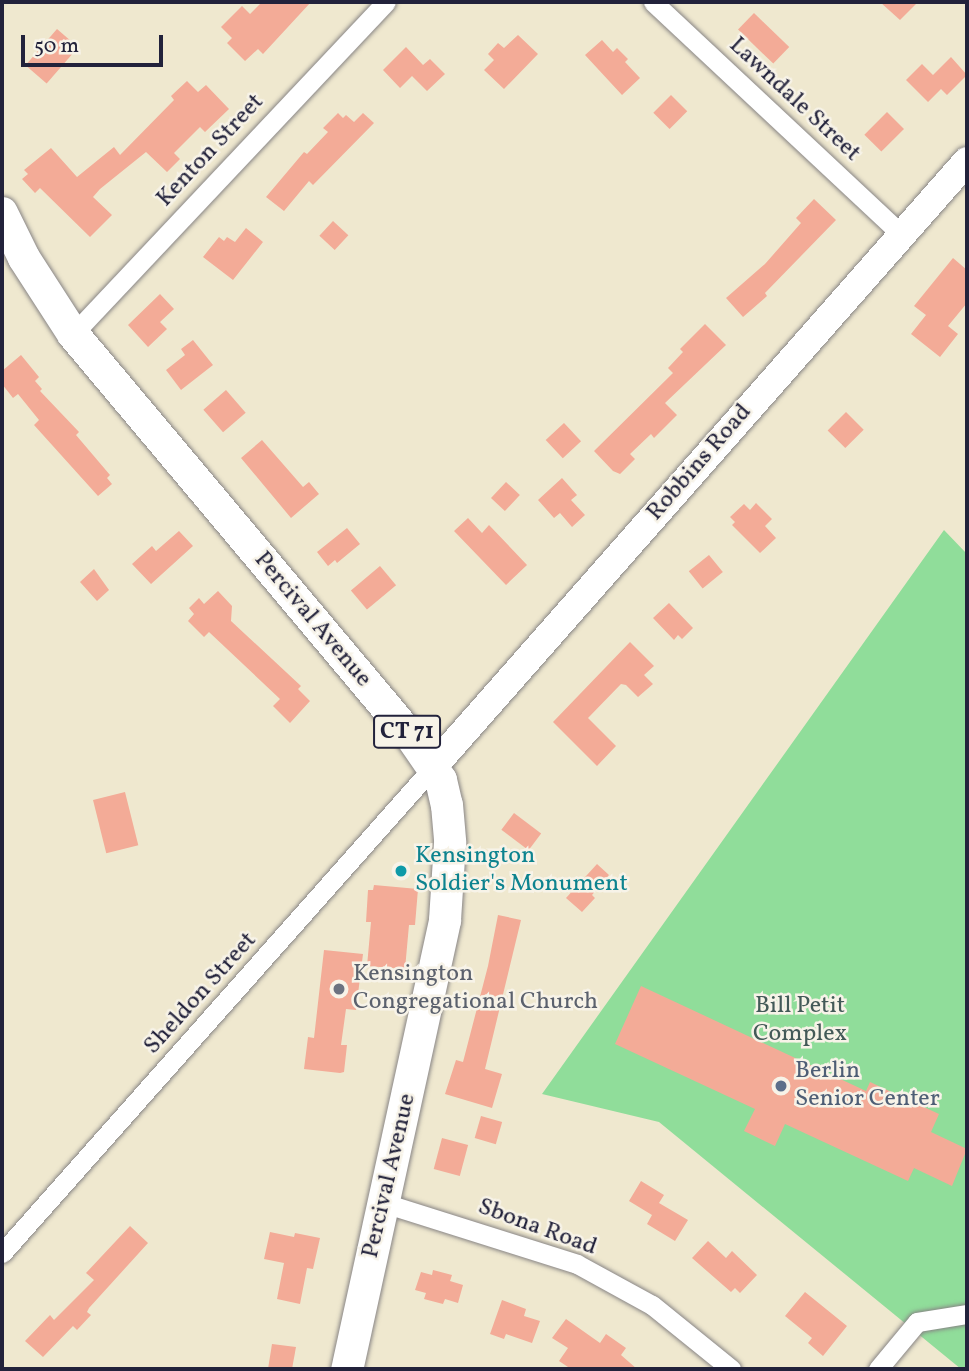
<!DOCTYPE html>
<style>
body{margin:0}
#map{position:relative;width:969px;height:1371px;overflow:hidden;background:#efe8cf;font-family:Vollkorn,serif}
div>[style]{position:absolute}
.green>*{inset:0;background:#90dd9a}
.building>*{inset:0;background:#f3ab97;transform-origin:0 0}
.roads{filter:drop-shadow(0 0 2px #888585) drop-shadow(0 0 2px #888585)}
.street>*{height:19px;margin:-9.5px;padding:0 9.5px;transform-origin:9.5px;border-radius:9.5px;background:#fff}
.secondary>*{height:28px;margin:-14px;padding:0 14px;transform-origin:14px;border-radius:14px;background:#fff}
.primary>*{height:32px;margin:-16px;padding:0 16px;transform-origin:16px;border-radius:16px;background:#fff}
.dots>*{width:19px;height:19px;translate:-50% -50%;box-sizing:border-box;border:4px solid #f7f3e8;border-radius:50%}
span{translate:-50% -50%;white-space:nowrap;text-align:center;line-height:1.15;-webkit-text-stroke:5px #f7f3e8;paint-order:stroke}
.shield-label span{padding:2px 5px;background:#f7f3e8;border:2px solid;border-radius:5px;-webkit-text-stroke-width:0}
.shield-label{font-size:23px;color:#22223b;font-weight:700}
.street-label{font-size:24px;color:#22223b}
.culture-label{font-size:24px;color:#0d838f}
.left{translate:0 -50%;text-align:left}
.worship-label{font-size:24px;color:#5b616d}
.park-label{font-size:24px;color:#435a58}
.service-label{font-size:24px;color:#4e5e75}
.frame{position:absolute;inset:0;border:4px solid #22223b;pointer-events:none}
.scale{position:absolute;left:21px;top:35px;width:142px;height:32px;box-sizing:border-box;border:4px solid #22223b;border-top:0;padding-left:9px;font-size:21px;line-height:24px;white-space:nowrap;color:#22223b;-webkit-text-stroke:5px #f7f3e8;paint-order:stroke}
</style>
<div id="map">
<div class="green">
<div style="clip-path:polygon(944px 530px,967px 554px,967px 1369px,961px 1369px,659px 1122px,542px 1094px)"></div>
</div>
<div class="building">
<div style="clip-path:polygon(262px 2px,311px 2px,263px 54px,258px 49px,245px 61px,227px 43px,232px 38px,221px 27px,242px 6px,250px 14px)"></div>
<div style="clip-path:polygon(880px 2px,918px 2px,900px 20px)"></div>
<div style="left:754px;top:13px;width:49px;height:23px;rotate:44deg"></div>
<div style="left:57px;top:29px;width:28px;height:48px;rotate:41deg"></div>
<div style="clip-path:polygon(518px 35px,538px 54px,504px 89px,484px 70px,494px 60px,488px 54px,498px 43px,504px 48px)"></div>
<div style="clip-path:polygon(602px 40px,613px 52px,617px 48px,628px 59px,625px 62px,640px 78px,622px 95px,585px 55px)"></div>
<div style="clip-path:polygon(406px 47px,423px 65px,430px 59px,445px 74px,427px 91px,412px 76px,400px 88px,383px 70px)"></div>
<div style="clip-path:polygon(951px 57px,967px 75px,947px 95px,941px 89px,928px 102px,906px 80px,922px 64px,933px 75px)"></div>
<div style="clip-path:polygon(187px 81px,198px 92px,206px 85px,229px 109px,205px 132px,200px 127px,174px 153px,180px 159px,167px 172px,146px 152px,100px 189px,93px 197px,112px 215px,90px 237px,40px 188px,35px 193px,22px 179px,28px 174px,24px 170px,51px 148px,77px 177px,114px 147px,120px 155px,174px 100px,171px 96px)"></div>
<div style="left:671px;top:95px;width:23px;height:25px;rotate:45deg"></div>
<div style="left:887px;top:112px;width:24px;height:32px;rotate:45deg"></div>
<div style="clip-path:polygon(338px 113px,343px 118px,346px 115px,354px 122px,363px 113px,374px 123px,313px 185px,309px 181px,284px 211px,266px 197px,304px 152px,307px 154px,328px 132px,323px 128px)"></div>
<div style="clip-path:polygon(814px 199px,836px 220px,765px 293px,767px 296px,743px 317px,726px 298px,765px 264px,801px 223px,796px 218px)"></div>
<div style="left:333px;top:221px;width:21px;height:20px;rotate:43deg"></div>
<div style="clip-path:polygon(246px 228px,263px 242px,233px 280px,203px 257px,219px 237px,224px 241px,227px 237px,235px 242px)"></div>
<div style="clip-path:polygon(953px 258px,967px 270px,967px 303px,948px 326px,958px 334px,940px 357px,911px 334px,926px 315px,914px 306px)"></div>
<div style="clip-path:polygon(160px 294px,174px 309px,160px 322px,167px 329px,148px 347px,128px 325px)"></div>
<div style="clip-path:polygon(705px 324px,726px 345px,665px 403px,677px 415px,654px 438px,651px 434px,630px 454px,635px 459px,620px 474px,613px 471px,594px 451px,673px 373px,668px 368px,683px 352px,680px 349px)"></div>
<div style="clip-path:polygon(193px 340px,213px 365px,181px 390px,166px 370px,185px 355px,181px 349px)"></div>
<div style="clip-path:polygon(21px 355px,39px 377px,35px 381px,42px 389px,40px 391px,79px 432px,76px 435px,110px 475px,107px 478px,112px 484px,98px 496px,34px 425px,39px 420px,18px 394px,13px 398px,2px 384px,2px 371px)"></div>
<div style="left:226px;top:390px;width:30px;height:30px;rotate:49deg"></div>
<div style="left:846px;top:412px;width:25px;height:26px;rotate:45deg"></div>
<div style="left:564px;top:423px;width:25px;height:25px;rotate:47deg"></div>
<div style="clip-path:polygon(262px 440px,303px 487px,309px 482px,319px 494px,291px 518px,241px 458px)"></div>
<div style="clip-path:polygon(562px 478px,577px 495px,571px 500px,585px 515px,572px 527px,560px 513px,554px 518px,538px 500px)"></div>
<div style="left:506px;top:482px;width:19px;height:22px;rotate:43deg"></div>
<div style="clip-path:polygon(756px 503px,772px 519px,765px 526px,776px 538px,760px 553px,732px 525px,735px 522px,730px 517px,744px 504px,750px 510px)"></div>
<div style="clip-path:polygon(468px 518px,482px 533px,489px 525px,527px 565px,506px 585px,454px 531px)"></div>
<div style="clip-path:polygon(347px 528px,360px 544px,337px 563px,335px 560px,328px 566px,317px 552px)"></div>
<div style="clip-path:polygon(179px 531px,193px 546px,151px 584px,132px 564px,152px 546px,156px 551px)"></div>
<div style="left:709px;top:555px;width:22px;height:26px;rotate:51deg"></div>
<div style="left:380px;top:566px;width:25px;height:38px;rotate:50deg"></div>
<div style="clip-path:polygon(94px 569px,109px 590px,97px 601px,80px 582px)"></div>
<div style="clip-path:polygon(218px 591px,232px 606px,231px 621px,301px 686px,298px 689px,310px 701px,290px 723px,273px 706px,280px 699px,209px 632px,204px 637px,188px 621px,194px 614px,189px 608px,199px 598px,204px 604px)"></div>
<div style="clip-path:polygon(669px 603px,693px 628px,682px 639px,678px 635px,674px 640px,653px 618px)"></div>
<div style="clip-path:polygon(630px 642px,654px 666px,644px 675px,653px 684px,638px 697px,626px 685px,621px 684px,588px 718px,616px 746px,597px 766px,553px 722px)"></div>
<div style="left:125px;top:792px;width:55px;height:33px;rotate:76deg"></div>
<div style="left:514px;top:813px;width:34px;height:21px;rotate:37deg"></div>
<div style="clip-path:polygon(597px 864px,609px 875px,592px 895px,595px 898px,582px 912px,566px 898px)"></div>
<div style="clip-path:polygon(374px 885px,418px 889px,415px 925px,409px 925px,405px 969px,367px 966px,371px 922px,366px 922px,368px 890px,373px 890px)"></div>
<div style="clip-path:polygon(498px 915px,521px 920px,485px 1069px,502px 1074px,492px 1108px,445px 1094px,456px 1060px,463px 1062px,488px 966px)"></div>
<div style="clip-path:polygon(324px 950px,363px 954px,356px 1010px,346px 1009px,341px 1045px,347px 1045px,344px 1072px,340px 1073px,304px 1069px,308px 1037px,314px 1038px)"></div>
<div style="clip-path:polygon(641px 986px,866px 1091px,870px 1082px,939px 1114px,931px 1132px,967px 1149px,952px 1186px,914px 1168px,908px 1181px,785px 1124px,775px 1146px,744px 1131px,755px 1109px,615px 1044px)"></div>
<div style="left:481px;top:1116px;width:22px;height:23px;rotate:16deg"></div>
<div style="left:442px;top:1138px;width:27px;height:32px;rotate:15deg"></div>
<div style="clip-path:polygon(641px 1181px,664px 1195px,659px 1203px,688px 1220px,675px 1241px,647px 1224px,652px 1215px,629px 1201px)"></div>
<div style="clip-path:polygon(130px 1226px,148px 1243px,89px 1308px,87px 1312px,91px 1315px,77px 1330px,73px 1326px,43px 1357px,25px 1341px,50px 1315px,54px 1320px,94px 1280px,86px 1273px)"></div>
<div style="clip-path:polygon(270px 1232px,294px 1237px,295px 1233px,320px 1238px,313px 1269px,307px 1268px,300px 1304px,277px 1299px,284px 1263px,264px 1259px)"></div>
<div style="clip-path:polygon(708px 1241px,726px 1258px,732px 1251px,757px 1275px,740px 1293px,735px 1288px,731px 1292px,692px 1258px)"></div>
<div style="clip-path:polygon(433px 1270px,452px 1275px,450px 1281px,463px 1285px,458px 1303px,445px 1299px,443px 1304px,424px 1299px,426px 1293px,415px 1290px,421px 1272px,432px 1275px)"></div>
<div style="clip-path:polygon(805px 1292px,847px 1326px,823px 1356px,808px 1343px,812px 1338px,785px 1316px)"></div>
<div style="clip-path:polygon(502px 1300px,526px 1309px,524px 1316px,540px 1321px,532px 1343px,506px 1334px,504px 1339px,490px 1334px)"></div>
<div style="clip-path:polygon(566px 1319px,600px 1343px,606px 1334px,626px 1348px,621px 1355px,637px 1369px,571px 1369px,559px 1361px,568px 1348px,552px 1338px)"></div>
<div style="clip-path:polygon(272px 1344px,296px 1347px,292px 1369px,268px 1369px)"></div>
</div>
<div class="roads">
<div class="street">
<div style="left:653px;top:2px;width:340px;rotate:43.1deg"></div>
<div style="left:73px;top:334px;width:456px;rotate:-46.7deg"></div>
<div style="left:384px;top:1203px;width:202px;rotate:17.5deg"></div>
<div style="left:577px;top:1264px;width:85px;rotate:28.7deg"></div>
<div style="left:652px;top:1305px;width:102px;rotate:39deg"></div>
<div style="left:2px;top:1253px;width:651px;rotate:-48.42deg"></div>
<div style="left:878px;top:1369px;width:61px;rotate:-50.3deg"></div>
<div style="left:917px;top:1322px;width:51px;rotate:-9.1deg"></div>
</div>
<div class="secondary">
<div style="left:434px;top:766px;width:806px;rotate:-48.62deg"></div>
</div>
<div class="primary">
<div style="left:2px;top:213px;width:50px;rotate:63.9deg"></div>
<div style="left:24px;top:258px;width:90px;rotate:57.2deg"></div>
<div style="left:73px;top:334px;width:527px;rotate:50deg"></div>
<div style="left:412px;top:738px;width:51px;rotate:55.4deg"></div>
<div style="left:441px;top:780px;width:26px;rotate:77deg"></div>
<div style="left:447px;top:805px;width:38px;rotate:85deg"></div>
<div style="left:450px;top:843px;width:78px;rotate:93.7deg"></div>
<div style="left:445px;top:921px;width:459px;rotate:102.3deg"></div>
</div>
</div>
<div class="dots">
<div style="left:401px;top:871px;background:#0f9aa8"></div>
<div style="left:339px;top:989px;background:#6b7280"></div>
<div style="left:781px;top:1086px;background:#5c6f8a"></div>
</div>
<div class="shield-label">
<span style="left:407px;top:732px">CT 71</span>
</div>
<div class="street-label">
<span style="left:794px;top:100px;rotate:43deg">Lawndale Street</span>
<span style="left:211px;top:151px;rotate:-47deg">Kenton Street</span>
<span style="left:700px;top:463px;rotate:-49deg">Robbins Road</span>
<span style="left:312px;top:620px;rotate:50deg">Percival Avenue</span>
<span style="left:201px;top:994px;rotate:-48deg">Sheldon Street</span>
<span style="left:390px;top:1176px;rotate:-77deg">Percival Avenue</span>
<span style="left:537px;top:1228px;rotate:20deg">Sbona Road</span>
</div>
<div class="culture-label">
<span class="left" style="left:415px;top:871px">Kensington<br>Soldier's Monument</span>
</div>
<div class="worship-label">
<span class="left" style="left:353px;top:989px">Kensington<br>Congregational Church</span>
</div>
<div class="park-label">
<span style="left:800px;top:1021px">Bill Petit<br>Complex</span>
</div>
<div class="service-label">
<span class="left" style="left:795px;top:1086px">Berlin<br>Senior Center</span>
</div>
<div class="frame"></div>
<div class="scale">50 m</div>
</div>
